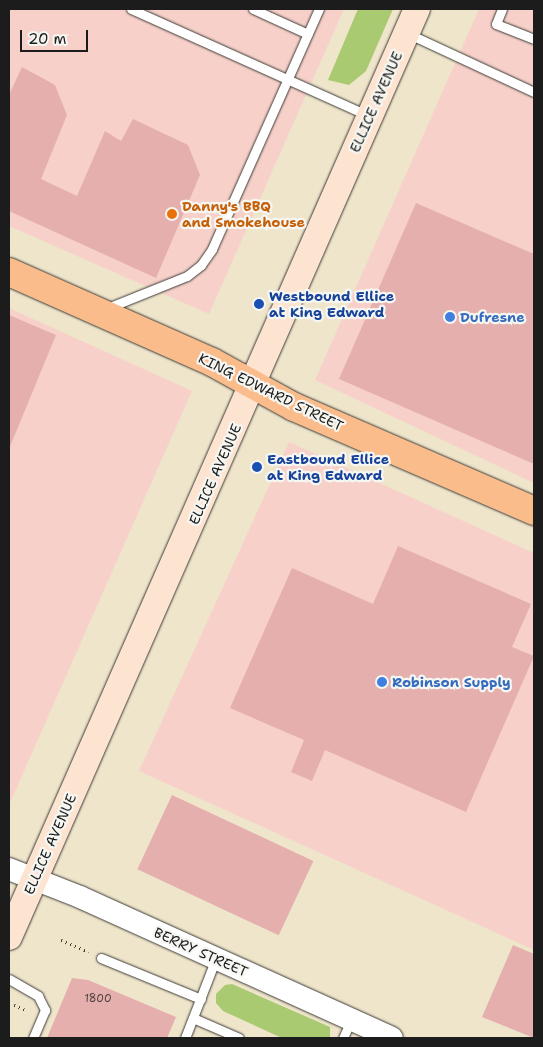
<!DOCTYPE html>
<style>
body{margin:0}
#map{position:relative;width:543px;height:1047px;overflow:hidden;background:#eee5cb;font-family:"Shantell Sans",sans-serif}
div>[style]{position:absolute}
.built>*{inset:0;background:#f7d1c9}
.green>*{inset:0;background:#aaca72}
.building>*{inset:0;background:#e5afad;transform-origin:0 0}
.path>*{height:3px;margin-top:-1.5px;transform-origin:0;background:repeating-linear-gradient(90deg,#3c3a36 0 1px,transparent 0 5px)}
.roads{filter:drop-shadow(0 0 1px #3c3a36) drop-shadow(0 0 1px #3c3a36)}
.service>*{height:9px;margin:-4.5px;padding:0 4.5px;transform-origin:4.5px;border-radius:4.5px;background:#fff}
.tertiary>*{height:22px;margin:-11px;padding:0 11px;transform-origin:11px;border-radius:11px;background:#fff}
.secondary>*{height:26px;margin:-13px;padding:0 13px;transform-origin:13px;border-radius:13px;background:#fde4d1}
.primary>*{height:28px;margin:-14px;padding:0 14px;transform-origin:14px;border-radius:14px;background:#fabc8b}
.dots>*{width:14px;height:14px;translate:-50% -50%;box-sizing:border-box;border:2px solid #f6f6f2;border-radius:50%}
span{translate:-50% -50%;white-space:nowrap;text-align:center;line-height:1.15;-webkit-text-stroke:4.5px #f6f6f2;paint-order:stroke}
.number-label{font-size:11px;color:#4e4140}
.number-label span{-webkit-text-stroke-width:0}
.street-label{font-size:14px;color:#1c1c1c}
.food-label{font-size:14px;color:#c56008;font-weight:700}
.left{translate:0 -50%;text-align:left}
.transit-label{font-size:14px;color:#164399;font-weight:700}
.shop-label{font-size:14px;color:#366cbe;font-weight:700}
.frame{position:absolute;inset:0;border:10px solid #1c1c1c;pointer-events:none}
.scale{position:absolute;left:20px;top:30px;width:68px;height:22px;box-sizing:border-box;border:2px solid #1c1c1c;border-top:0;padding-left:6px;font-size:15px;line-height:18px;white-space:nowrap;color:#1c1c1c;-webkit-text-stroke:4px #f6f6f2;paint-order:stroke}
</style>
<div id="map">
<div class="built">
<div style="clip-path:polygon(9px 9px,344px 9px,209px 314px,9px 226px)"></div>
<div style="clip-path:polygon(479px 9px,534px 9px,534px 483px,315px 380px)"></div>
<div style="clip-path:polygon(9px 308px,192px 391px,9px 805px)"></div>
<div style="clip-path:polygon(289px 442px,534px 553px,534px 950px,139px 771px)"></div>
</div>
<div class="green">
<div style="clip-path:polygon(358px 9px,393px 9px,366px 71px,349px 85px,328px 80px)"></div>
<div style="clip-path:polygon(232px 984px,330px 1027px,330px 1038px,282px 1038px,223px 1011px,216px 1003px,216px 994px,225px 985px)"></div>
</div>
<div class="building">
<div style="clip-path:polygon(22px 67px,55px 85px,67px 115px,41px 179px,77px 196px,105px 131px,121px 141px,133px 119px,188px 145px,200px 175px,156px 278px,9px 211px,9px 95px)"></div>
<div style="clip-path:polygon(416px 203px,534px 254px,534px 464px,339px 379px)"></div>
<div style="clip-path:polygon(9px 315px,56px 335px,9px 449px)"></div>
<div style="clip-path:polygon(398px 546px,531px 604px,512px 647px,534px 656px,466px 812px,325px 750px,312px 781px,291px 772px,304px 740px,230px 708px,292px 568px,373px 604px)"></div>
<div style="left:172px;top:795px;width:156px;height:82px;rotate:25deg"></div>
<div style="clip-path:polygon(513px 945px,534px 954px,534px 1038px,482px 1017px)"></div>
<div style="clip-path:polygon(72px 978px,88px 980px,176px 1017px,167px 1038px,47px 1038px)"></div>
</div>
<div class="path">
<div style="left:61px;top:940px;width:30px;rotate:23deg"></div>
<div style="left:14px;top:1005px;width:13px;rotate:23deg"></div>
</div>
<div class="roads">
<div class="service">
<div style="left:131px;top:9px;width:259px;rotate:24.2deg"></div>
<div style="left:253px;top:9px;width:60px;rotate:24.4deg"></div>
<div style="left:502px;top:9px;width:16px;rotate:112deg"></div>
<div style="left:496px;top:24px;width:41px;rotate:21.5deg"></div>
<div style="left:409px;top:34px;width:138px;rotate:24.9deg"></div>
<div style="left:105px;top:309px;width:88px;rotate:-21.9deg"></div>
<div style="left:187px;top:276px;width:18px;rotate:-38deg"></div>
<div style="left:201px;top:265px;width:19px;rotate:-55deg"></div>
<div style="left:212px;top:249px;width:263px;rotate:-66deg"></div>
<div style="left:101px;top:958px;width:108px;rotate:22.3deg"></div>
<div style="left:9px;top:979px;width:34px;rotate:30deg"></div>
<div style="left:38px;top:996px;width:16px;rotate:63deg"></div>
<div style="left:45px;top:1010px;width:30px;rotate:113deg"></div>
<div style="left:193px;top:1018px;width:50px;rotate:23.5deg"></div>
<div style="left:185px;top:1038px;width:86px;rotate:-68.8deg"></div>
<div style="left:343px;top:1038px;width:20px;rotate:-66deg"></div>
</div>
<div class="tertiary">
<div style="left:9px;top:869px;width:76px;rotate:21.5deg"></div>
<div style="left:80px;top:897px;width:342px;rotate:24.3deg"></div>
</div>
<div class="secondary">
<div style="left:9px;top:937px;width:1014px;rotate:-66.27deg"></div>
</div>
<div class="primary">
<div style="left:9px;top:272px;width:222px;rotate:23.9deg"></div>
<div style="left:212px;top:362px;width:94px;rotate:28.8deg"></div>
<div style="left:294px;top:407px;width:262px;rotate:23.4deg"></div>
</div>
</div>
<div class="dots">
<div style="left:172px;top:214px;background:#e8710a"></div>
<div style="left:259px;top:304px;background:#1a4fb4"></div>
<div style="left:450px;top:317px;background:#3f7fe0"></div>
<div style="left:257px;top:467px;background:#1a4fb4"></div>
<div style="left:382px;top:682px;background:#3f7fe0"></div>
</div>
<div class="number-label">
<span style="left:98px;top:999px">1800</span>
</div>
<div class="street-label">
<span style="left:376px;top:102px;rotate:-66deg">ELLICE AVENUE</span>
<span style="left:271px;top:392px;rotate:26deg">KING EDWARD STREET</span>
<span style="left:215px;top:474px;rotate:-66deg">ELLICE AVENUE</span>
<span style="left:50px;top:844px;rotate:-66deg">ELLICE AVENUE</span>
<span style="left:201px;top:952px;rotate:24deg">BERRY STREET</span>
</div>
<div class="food-label">
<span class="left" style="left:182px;top:214px">Danny's BBQ<br>and Smokehouse</span>
</div>
<div class="transit-label">
<span class="left" style="left:269px;top:304px">Westbound Ellice<br>at King Edward</span>
<span class="left" style="left:267px;top:467px">Eastbound Ellice<br>at King Edward</span>
</div>
<div class="shop-label">
<span class="left" style="left:460px;top:317px">Dufresne</span>
<span class="left" style="left:392px;top:682px">Robinson Supply</span>
</div>
<div class="frame"></div>
<div class="scale">20 m</div>
</div>
